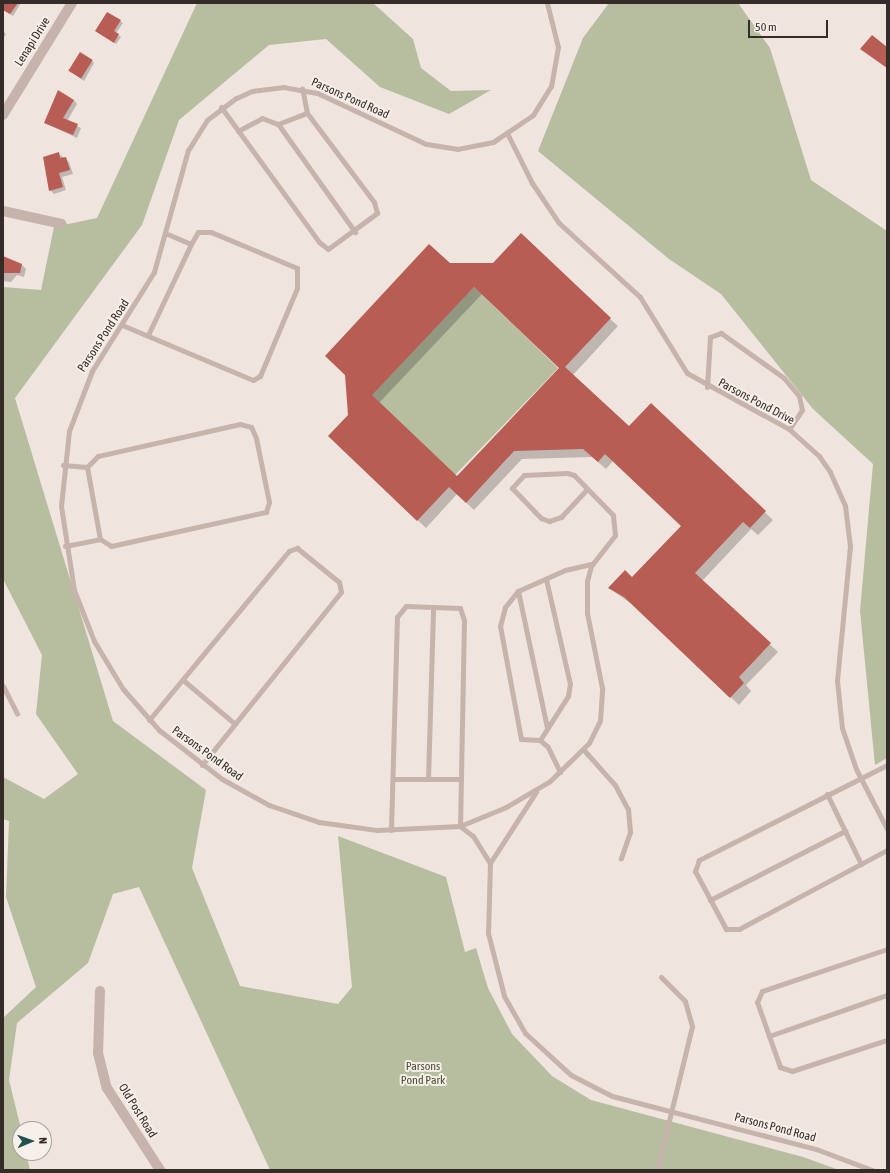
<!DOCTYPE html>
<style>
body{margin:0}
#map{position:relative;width:890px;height:1173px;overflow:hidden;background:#efe4de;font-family:"Asap Condensed",sans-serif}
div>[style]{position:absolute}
.green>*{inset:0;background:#b7bd9f;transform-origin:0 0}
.shadow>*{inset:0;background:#0003}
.building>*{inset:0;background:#b85d53;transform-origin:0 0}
.service>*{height:5px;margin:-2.5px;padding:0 2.5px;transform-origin:2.5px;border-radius:2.5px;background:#c6b3ab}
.minor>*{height:10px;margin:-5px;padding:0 5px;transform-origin:5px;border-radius:5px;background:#c6b3ab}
span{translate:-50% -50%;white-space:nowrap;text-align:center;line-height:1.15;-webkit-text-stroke:4px #f7efe9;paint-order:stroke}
.street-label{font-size:12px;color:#352b29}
.park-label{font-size:12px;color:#495030}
.frame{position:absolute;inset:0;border:4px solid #352b29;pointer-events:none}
.north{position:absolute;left:12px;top:1121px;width:40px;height:40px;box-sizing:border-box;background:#f7efe9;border:1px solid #a9a19c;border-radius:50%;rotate:88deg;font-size:11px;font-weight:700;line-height:16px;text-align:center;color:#352b29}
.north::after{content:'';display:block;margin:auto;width:14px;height:18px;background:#23514e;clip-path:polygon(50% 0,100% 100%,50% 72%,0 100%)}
.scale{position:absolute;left:748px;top:20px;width:80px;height:18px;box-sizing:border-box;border:2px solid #352b29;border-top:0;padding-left:5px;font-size:12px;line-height:14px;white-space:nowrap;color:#352b29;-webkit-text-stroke:3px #f7efe9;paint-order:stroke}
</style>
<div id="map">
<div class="green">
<div style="clip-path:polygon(197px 3px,373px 3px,413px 39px,421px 68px,451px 91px,491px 90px,449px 114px,380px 87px,326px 39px,269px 45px,179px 120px,142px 225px,15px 398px,113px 721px,206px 790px,192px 868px,240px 986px,338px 1004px,352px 987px,338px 836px,446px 877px,465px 952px,476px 948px,488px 988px,512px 1034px,552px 1076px,591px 1100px,803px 1157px,839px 1170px,270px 1170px,139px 887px,113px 894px,88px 963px,17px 1023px,9px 1080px,21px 1129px,20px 1153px,26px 1153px,30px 1170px,3px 1170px,3px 1018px,36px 987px,6px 897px,9px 821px,3px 819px,3px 777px,44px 799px,78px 774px,36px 714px,42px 655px,3px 579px,3px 287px,41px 290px,54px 227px,97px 218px)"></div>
<div style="clip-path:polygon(609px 3px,738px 3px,770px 48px,811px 180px,887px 231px,887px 758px,875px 765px,860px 611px,873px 464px,813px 409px,721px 294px,669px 259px,538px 151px,583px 38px)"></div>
<div style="left:474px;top:287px;width:117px;height:149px;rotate:44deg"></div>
</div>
<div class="shadow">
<div style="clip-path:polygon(3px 3px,21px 3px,13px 16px,3px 10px)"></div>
<div style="clip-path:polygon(120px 21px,123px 23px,116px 33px,121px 37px,116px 44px,97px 31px)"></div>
<div style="clip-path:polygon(3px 31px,6px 34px,3px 39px)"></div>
<div style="clip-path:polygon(92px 61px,94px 63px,84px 81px,70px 71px)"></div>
<div style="clip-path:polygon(74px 100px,77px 104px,67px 121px,81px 128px,77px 138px,45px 123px)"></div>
<div style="clip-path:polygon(58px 153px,69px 162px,73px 174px,62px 177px,66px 190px,54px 194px,50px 190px)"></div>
<div style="clip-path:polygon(3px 258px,22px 265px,26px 269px,24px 277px,17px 275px,11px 282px,3px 281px)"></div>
<div style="clip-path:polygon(evenodd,449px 264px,610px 319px,618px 326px,573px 375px,629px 428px,651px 404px,773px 520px,758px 535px,751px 529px,702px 581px,778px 652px,746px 685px,751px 691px,739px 705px,633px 605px,609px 588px,632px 579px,682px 526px,613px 461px,606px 469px,592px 457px,522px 459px,474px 510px,457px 494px,426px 528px,337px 444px,349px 415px,449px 264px,482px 294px,560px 368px,457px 478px,379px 403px,482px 294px)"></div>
</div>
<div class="building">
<div style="clip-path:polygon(3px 3px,18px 3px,10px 14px,3px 10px)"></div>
<div style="clip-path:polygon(107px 12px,121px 20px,114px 31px,119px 34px,114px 43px,95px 31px)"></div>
<div style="clip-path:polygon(872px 35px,887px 47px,887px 68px,860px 49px)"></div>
<div style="left:80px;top:52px;width:15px;height:22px;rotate:32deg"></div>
<div style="clip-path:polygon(58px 90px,74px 100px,63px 118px,78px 124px,73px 135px,44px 123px)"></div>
<div style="clip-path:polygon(59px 152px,60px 158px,66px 157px,70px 170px,59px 173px,63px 187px,49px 191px,43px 157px)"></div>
<div style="clip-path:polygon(evenodd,521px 233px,611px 318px,565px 367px,629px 426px,651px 403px,766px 511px,750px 528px,743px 522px,695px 573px,771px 643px,739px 677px,744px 683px,730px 698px,624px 597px,608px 588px,625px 570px,632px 577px,681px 526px,605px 454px,598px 462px,583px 449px,514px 451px,466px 503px,449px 487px,417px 521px,328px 436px,348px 415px,345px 375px,325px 356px,429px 244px,450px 263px,493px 263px,521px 233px,474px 287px,559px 368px,457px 476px,372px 395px,474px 287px)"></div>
<div style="clip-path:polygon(3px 256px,22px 264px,20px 273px,3px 273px)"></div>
</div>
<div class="service">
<div style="left:547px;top:3px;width:45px;rotate:76deg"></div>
<div style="left:558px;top:47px;width:40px;rotate:100deg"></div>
<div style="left:551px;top:86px;width:34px;rotate:122deg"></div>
<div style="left:533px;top:115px;width:48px;rotate:146deg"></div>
<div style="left:493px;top:142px;width:36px;rotate:169deg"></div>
<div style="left:458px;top:149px;width:32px;rotate:-171deg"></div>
<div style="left:426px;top:144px;width:120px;rotate:-154.9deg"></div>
<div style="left:317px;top:93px;width:34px;rotate:-170deg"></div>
<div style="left:284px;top:87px;width:32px;rotate:173deg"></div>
<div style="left:252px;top:91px;width:17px;rotate:156deg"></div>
<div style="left:236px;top:98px;width:36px;rotate:143deg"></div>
<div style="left:207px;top:120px;width:36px;rotate:122deg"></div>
<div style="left:188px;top:150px;width:127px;rotate:105.6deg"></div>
<div style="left:154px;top:272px;width:117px;rotate:122.1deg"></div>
<div style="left:92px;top:371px;width:64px;rotate:111deg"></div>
<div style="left:69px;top:431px;width:75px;rotate:96.1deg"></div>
<div style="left:61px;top:506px;width:85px;rotate:81.2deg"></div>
<div style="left:74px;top:590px;width:55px;rotate:68.6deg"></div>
<div style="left:94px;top:641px;width:56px;rotate:58.9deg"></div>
<div style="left:123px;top:689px;width:55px;rotate:48.7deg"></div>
<div style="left:159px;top:730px;width:80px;rotate:37.9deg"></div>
<div style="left:222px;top:779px;width:54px;rotate:29deg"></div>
<div style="left:269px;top:805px;width:53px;rotate:18.8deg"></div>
<div style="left:319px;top:822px;width:59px;rotate:7.9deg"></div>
<div style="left:377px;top:830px;width:83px;rotate:-2.8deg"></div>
<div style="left:460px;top:826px;width:16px;rotate:38deg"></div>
<div style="left:473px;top:836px;width:32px;rotate:58deg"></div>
<div style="left:490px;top:863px;width:70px;rotate:91.6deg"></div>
<div style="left:488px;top:933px;width:65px;rotate:75.7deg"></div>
<div style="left:504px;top:996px;width:43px;rotate:60.4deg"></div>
<div style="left:525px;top:1033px;width:62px;rotate:42.4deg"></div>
<div style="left:571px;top:1075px;width:46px;rotate:27.1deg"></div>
<div style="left:612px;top:1096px;width:211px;rotate:14.6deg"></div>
<div style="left:816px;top:1149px;width:60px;rotate:20.6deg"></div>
<div style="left:221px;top:107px;width:167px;rotate:54deg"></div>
<div style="left:319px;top:242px;width:11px;rotate:38deg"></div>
<div style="left:328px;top:249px;width:61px;rotate:-36.3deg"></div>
<div style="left:377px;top:213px;width:11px;rotate:-105deg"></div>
<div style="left:374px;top:202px;width:111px;rotate:-127deg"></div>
<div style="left:307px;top:113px;width:25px;rotate:-101deg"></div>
<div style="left:278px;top:124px;width:133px;rotate:54.5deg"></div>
<div style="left:238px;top:131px;width:27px;rotate:-28deg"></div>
<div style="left:262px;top:118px;width:17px;rotate:21deg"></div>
<div style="left:278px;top:124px;width:31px;rotate:-21deg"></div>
<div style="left:508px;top:135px;width:54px;rotate:63.4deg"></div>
<div style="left:532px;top:183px;width:48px;rotate:56deg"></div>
<div style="left:559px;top:223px;width:110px;rotate:42.4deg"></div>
<div style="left:640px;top:297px;width:89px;rotate:58.3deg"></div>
<div style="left:687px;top:373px;width:116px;rotate:28.8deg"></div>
<div style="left:789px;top:429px;width:40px;rotate:42deg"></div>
<div style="left:819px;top:456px;width:19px;rotate:55deg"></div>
<div style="left:830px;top:472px;width:37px;rotate:66deg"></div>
<div style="left:845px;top:506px;width:40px;rotate:82.9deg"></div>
<div style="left:850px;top:546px;width:135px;rotate:95.5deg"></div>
<div style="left:837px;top:680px;width:48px;rotate:84.1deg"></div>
<div style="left:842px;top:728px;width:43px;rotate:71.1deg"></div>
<div style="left:856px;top:769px;width:68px;rotate:62.7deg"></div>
<div style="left:122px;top:325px;width:142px;rotate:22.8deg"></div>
<div style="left:253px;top:380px;width:8px;rotate:-30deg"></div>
<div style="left:260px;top:376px;width:95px;rotate:-67.2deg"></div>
<div style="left:297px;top:288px;width:20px;rotate:-90deg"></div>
<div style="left:297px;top:268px;width:93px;rotate:-157.3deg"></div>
<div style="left:211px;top:232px;width:13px;rotate:180deg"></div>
<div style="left:198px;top:232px;width:14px;rotate:120deg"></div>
<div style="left:191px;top:244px;width:25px;rotate:-157deg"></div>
<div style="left:148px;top:335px;width:101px;rotate:-64.7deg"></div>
<div style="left:707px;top:387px;width:50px;rotate:-86.6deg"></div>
<div style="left:710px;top:337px;width:12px;rotate:-20deg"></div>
<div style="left:721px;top:333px;width:77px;rotate:35.5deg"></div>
<div style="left:784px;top:378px;width:23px;rotate:50deg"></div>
<div style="left:799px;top:396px;width:14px;rotate:78deg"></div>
<div style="left:802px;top:410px;width:23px;rotate:124deg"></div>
<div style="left:63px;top:465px;width:24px;rotate:5deg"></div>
<div style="left:87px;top:467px;width:73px;rotate:79.8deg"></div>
<div style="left:65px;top:546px;width:36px;rotate:-11deg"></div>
<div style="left:100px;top:539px;width:13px;rotate:32deg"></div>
<div style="left:111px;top:546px;width:159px;rotate:-12.4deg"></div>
<div style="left:266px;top:512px;width:10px;rotate:-73deg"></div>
<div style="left:269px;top:502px;width:65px;rotate:-101.5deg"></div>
<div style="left:256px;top:438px;width:12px;rotate:-114deg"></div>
<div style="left:251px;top:427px;width:11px;rotate:-165deg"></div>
<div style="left:240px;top:424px;width:146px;rotate:167.3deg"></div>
<div style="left:98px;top:456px;width:16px;rotate:135deg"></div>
<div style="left:518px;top:591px;width:140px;rotate:78deg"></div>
<div style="left:183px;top:680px;width:68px;rotate:40.2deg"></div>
<div style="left:3px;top:686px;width:31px;rotate:63deg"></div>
<div style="left:149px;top:720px;width:219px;rotate:-50.4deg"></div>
<div style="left:289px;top:551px;width:9px;rotate:-21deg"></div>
<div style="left:297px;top:548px;width:54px;rotate:39deg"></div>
<div style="left:339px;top:582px;width:10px;rotate:79deg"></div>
<div style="left:341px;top:592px;width:222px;rotate:128.8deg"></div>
<div style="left:540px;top:740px;width:52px;rotate:-57.5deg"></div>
<div style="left:568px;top:696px;width:12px;rotate:-81deg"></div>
<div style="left:570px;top:684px;width:108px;rotate:-102.9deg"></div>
<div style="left:583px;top:749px;width:48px;rotate:48.4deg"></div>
<div style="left:615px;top:785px;width:27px;rotate:62deg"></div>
<div style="left:628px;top:809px;width:23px;rotate:85deg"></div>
<div style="left:630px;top:832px;width:28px;rotate:109deg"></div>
<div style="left:887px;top:765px;width:211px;rotate:153.2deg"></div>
<div style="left:699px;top:860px;width:12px;rotate:110deg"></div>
<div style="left:695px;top:871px;width:66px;rotate:61.9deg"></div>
<div style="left:726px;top:929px;width:13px"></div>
<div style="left:739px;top:929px;width:168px;rotate:-28.1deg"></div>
<div style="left:560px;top:772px;width:28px;rotate:-116deg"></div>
<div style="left:548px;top:747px;width:11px;rotate:-139deg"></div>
<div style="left:540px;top:740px;width:19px;rotate:-177deg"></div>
<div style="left:521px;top:739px;width:115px;rotate:-100.5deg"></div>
<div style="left:500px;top:626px;width:20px;rotate:-75deg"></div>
<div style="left:505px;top:607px;width:21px;rotate:-51deg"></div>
<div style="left:518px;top:591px;width:51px;rotate:-24.1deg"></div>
<div style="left:565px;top:570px;width:28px;rotate:-13deg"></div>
<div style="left:393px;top:779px;width:68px"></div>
<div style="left:428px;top:779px;width:172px;rotate:-88.3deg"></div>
<div style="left:827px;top:794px;width:78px;rotate:64.1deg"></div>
<div style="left:460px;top:826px;width:50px;rotate:-22.4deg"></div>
<div style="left:506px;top:807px;width:51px;rotate:-30.6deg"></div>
<div style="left:550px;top:781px;width:54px;rotate:-44.3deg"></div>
<div style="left:589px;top:743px;width:25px;rotate:-64deg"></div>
<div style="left:600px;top:720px;width:32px;rotate:-86deg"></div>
<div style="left:602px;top:688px;width:76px;rotate:-101.3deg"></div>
<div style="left:587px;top:613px;width:32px;rotate:-90deg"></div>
<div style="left:587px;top:581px;width:16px;rotate:-75deg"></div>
<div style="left:591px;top:566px;width:39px;rotate:-52deg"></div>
<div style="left:615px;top:535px;width:20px;rotate:-96deg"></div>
<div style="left:613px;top:515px;width:56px;rotate:-134.3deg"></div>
<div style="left:574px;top:475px;width:7px;rotate:-164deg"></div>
<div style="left:567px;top:473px;width:43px;rotate:177.3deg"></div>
<div style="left:524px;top:475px;width:18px;rotate:133deg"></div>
<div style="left:512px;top:488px;width:42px;rotate:46deg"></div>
<div style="left:541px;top:518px;width:9px;rotate:21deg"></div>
<div style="left:549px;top:521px;width:13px;rotate:-18deg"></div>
<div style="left:561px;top:517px;width:38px;rotate:-47deg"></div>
<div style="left:391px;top:830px;width:213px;rotate:-88.4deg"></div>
<div style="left:397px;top:617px;width:14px;rotate:-51deg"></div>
<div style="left:406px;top:606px;width:54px;rotate:2.1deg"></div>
<div style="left:460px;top:608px;width:13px;rotate:72deg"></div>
<div style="left:464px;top:620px;width:206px;rotate:91.1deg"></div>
<div style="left:490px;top:863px;width:85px;rotate:-57.1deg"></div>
<div style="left:710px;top:900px;width:152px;rotate:-27.1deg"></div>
<div style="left:887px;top:949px;width:132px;rotate:161.4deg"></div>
<div style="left:762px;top:991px;width:12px;rotate:114deg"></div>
<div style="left:757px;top:1002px;width:69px;rotate:70.5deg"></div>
<div style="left:780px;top:1067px;width:13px;rotate:18deg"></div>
<div style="left:792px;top:1071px;width:100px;rotate:-18.1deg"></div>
<div style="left:769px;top:1036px;width:125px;rotate:-19.2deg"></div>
<div style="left:657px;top:1170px;width:148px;rotate:-76.3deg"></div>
<div style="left:692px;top:1026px;width:26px;rotate:-106deg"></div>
<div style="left:685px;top:1001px;width:34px;rotate:-135deg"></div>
</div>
<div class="minor">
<div style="left:3px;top:115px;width:132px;rotate:-58.4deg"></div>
<div style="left:3px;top:211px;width:60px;rotate:12.4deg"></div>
<div style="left:100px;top:991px;width:62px;rotate:91.8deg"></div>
<div style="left:98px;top:1053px;width:36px;rotate:76deg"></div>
<div style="left:107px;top:1088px;width:98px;rotate:57.1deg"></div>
</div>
<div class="street-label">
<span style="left:33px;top:42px;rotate:-58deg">Lenapi Drive</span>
<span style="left:350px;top:99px;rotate:24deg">Parsons Pond Road</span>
<span style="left:104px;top:336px;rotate:-57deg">Parsons Pond Road</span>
<span style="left:756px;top:402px;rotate:28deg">Parsons Pond Drive</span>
<span style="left:207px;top:754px;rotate:36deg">Parsons Pond Road</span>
<span style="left:137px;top:1111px;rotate:58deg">Old Post Road</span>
<span style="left:775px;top:1128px;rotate:15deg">Parsons Pond Road</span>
</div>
<div class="park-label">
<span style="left:423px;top:1074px">Parsons<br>Pond Park</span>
</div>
<div class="frame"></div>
<div class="north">N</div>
<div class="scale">50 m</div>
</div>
